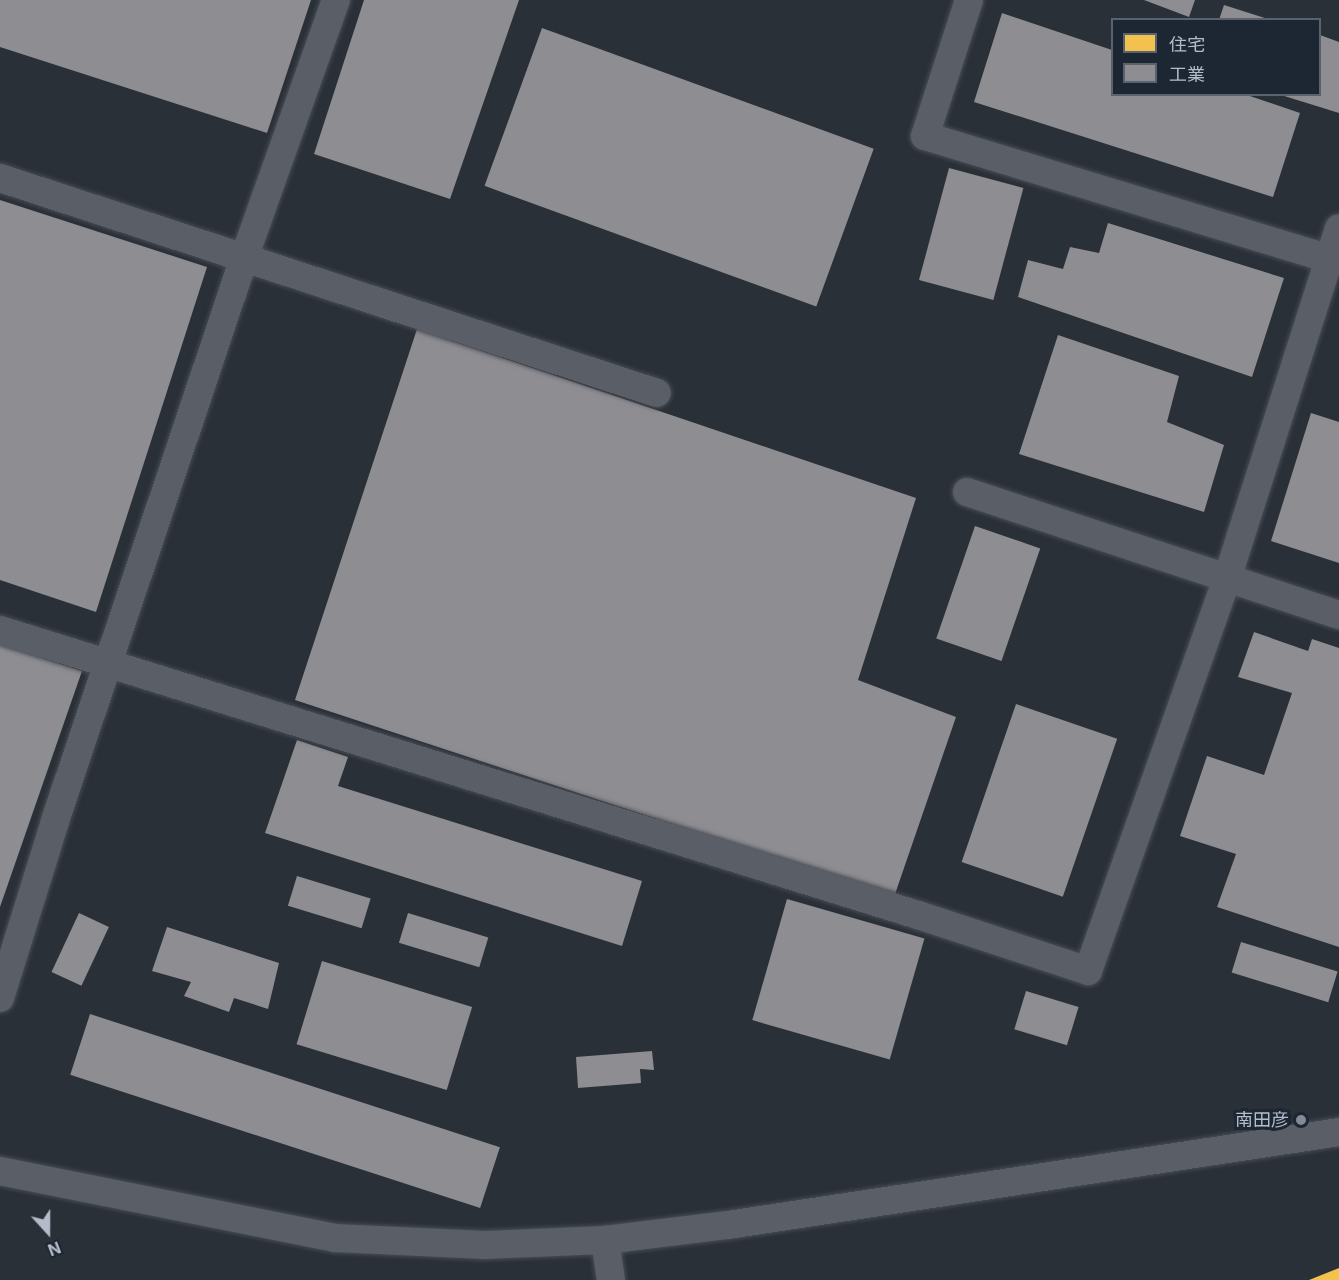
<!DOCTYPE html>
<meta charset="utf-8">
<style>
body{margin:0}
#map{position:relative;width:1339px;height:1280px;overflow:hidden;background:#2a3038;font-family:Inter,"Noto Sans JP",sans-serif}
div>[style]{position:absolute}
.homes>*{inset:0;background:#f2c14e}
.industry>*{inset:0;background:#8d8d92;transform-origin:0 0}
.roads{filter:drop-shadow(0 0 2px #484c53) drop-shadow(0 0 2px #484c53)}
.minor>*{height:28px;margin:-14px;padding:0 14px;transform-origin:14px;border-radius:14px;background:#5a5e66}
.dots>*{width:16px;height:16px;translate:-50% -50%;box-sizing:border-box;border:3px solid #1d2633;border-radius:50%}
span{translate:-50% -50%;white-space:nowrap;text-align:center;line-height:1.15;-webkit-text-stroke:6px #1d2633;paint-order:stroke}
.poi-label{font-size:18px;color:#b4bcc9}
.right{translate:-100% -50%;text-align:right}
.legend{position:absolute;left:1111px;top:18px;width:210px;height:78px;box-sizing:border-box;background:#1d2633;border:2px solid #59626f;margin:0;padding:8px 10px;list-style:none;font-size:18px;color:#b4bcc9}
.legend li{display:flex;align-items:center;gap:12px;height:30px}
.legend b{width:30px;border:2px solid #59626f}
.north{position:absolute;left:18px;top:1202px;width:60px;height:60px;-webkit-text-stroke:4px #1d2633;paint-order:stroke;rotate:159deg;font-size:16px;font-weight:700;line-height:24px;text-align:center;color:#b4bcc9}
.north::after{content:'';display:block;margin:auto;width:21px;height:27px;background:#b4bcc9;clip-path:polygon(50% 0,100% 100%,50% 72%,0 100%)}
</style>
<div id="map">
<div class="homes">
<div style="clip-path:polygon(1339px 1268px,1339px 1280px,1309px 1280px)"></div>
</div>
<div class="industry">
<div style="clip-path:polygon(0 0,311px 0,267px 133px,0 47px)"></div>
<div style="clip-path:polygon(364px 0,519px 0,450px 199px,314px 154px)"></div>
<div style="clip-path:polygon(1144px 0,1195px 0,1189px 17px)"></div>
<div style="clip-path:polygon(1224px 5px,1268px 19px,1268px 20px,1219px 20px)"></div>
<div style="clip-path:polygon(1002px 13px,1112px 50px,1112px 94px,1244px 94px,1300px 113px,1273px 197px,974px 102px)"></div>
<div style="left:542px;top:28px;width:353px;height:168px;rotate:20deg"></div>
<div style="clip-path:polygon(1320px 35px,1339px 42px,1339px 113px,1281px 95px,1320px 94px)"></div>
<div style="left:949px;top:168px;width:77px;height:116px;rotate:15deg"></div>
<div style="clip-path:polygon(0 200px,207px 267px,96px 612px,0 580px)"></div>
<div style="clip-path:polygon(1108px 223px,1284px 278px,1252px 377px,1018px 297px,1028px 260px,1063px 269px,1070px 247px,1099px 253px)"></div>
<div style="clip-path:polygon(417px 329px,916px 498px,858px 680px,956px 717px,894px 897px,295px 700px)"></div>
<div style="clip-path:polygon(1058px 335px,1179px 376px,1167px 422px,1224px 445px,1204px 512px,1019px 454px)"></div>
<div style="clip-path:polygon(1311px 413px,1339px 422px,1339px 563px,1271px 541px)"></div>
<div style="left:975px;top:526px;width:69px;height:119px;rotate:19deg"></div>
<div style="clip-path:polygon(1254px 632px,1308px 651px,1312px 639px,1339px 648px,1339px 947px,1217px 907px,1236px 854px,1180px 836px,1207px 756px,1264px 775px,1292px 693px,1238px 677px)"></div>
<div style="clip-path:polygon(0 644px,82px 671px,0 907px)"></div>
<div style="left:1016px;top:704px;width:107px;height:167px;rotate:19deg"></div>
<div style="clip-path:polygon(297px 740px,348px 757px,338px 786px,642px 881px,622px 946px,265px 833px)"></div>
<div style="left:297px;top:876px;width:77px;height:31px;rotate:17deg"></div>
<div style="left:787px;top:899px;width:143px;height:126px;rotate:16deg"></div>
<div style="left:79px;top:913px;width:33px;height:65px;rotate:25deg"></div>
<div style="left:408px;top:913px;width:84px;height:31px;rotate:17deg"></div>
<div style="clip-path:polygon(167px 927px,279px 963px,268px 1009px,234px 998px,229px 1012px,184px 996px,191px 982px,152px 971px)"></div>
<div style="left:1241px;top:942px;width:101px;height:32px;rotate:17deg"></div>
<div style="left:322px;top:961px;width:157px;height:87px;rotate:17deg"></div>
<div style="left:1026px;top:991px;width:55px;height:40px;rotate:17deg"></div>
<div style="left:90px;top:1014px;width:431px;height:64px;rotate:18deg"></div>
<div style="clip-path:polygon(652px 1051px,654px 1070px,640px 1069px,641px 1083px,578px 1088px,576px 1057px)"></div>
</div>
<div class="roads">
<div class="minor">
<div style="left:969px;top:0;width:143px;rotate:107.9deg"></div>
<div style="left:925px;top:136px;width:422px;rotate:16.9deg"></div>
<div style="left:0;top:178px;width:691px;rotate:18.12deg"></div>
<div style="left:967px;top:492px;width:392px;rotate:18.3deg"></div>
<div style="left:0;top:630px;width:961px;rotate:17.25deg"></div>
<div style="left:918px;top:915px;width:179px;rotate:18.2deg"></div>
<div style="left:1088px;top:971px;width:416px;rotate:-70.5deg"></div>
<div style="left:1227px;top:579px;width:368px;rotate:-72.3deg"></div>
<div style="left:0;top:998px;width:185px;rotate:-72.7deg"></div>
<div style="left:55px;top:821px;width:594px;rotate:-71.44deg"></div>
<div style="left:244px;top:258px;width:274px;rotate:-70.4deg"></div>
<div style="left:0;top:1171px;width:342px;rotate:11.3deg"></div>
<div style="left:335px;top:1238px;width:150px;rotate:2.7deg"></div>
<div style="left:485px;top:1245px;width:120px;rotate:-2.4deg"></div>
<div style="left:605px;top:1240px;width:124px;rotate:-7deg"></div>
<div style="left:728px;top:1225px;width:618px;rotate:-8.65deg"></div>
<div style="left:605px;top:1240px;width:40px;rotate:81.5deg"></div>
</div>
</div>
<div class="dots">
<div style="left:1301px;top:1120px;background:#848b96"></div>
</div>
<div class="poi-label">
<span class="right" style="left:1289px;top:1120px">南田彦</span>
</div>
<ul class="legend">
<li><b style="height:16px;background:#f2c14e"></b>住宅</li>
<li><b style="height:16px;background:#8d8d92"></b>工業</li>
</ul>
<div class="north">N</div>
</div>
